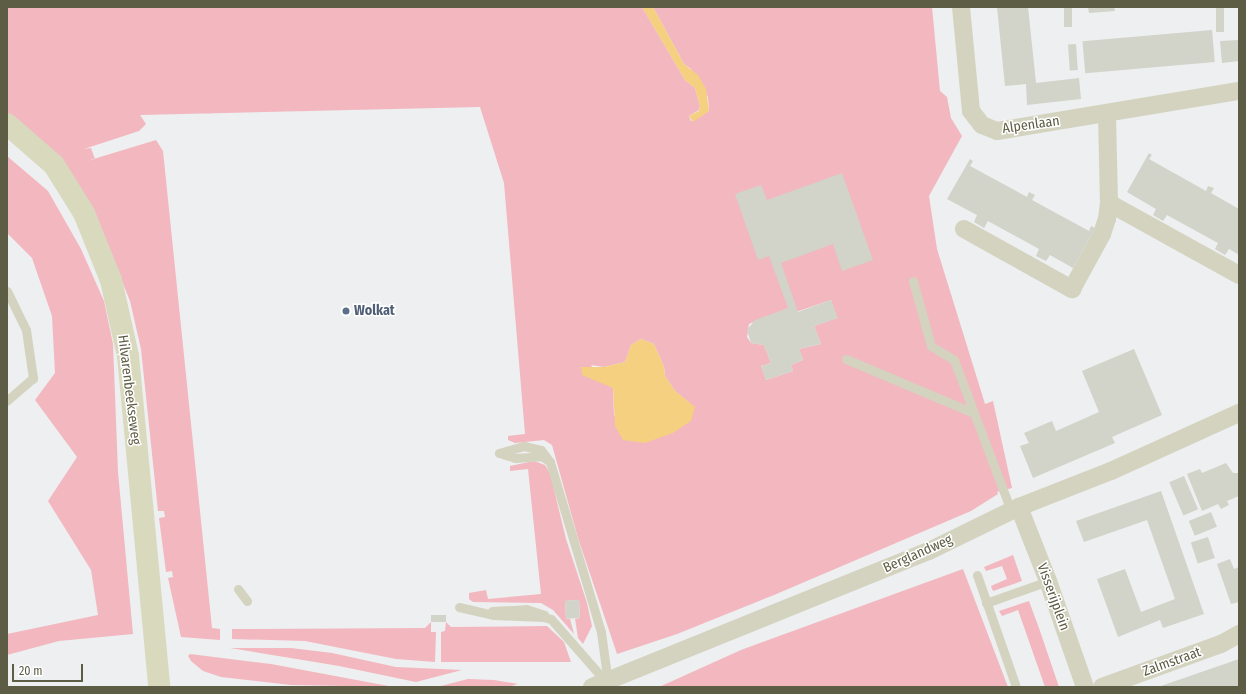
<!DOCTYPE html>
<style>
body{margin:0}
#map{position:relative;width:1246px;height:694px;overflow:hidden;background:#edeff1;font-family:"Fira Sans Condensed",sans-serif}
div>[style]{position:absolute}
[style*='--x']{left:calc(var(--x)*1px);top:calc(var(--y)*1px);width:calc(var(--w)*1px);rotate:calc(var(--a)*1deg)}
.green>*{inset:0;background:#f3b7bf}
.water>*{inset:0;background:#f4d080}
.building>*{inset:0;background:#d2d3c9;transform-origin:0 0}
.lane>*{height:9px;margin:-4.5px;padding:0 4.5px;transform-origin:4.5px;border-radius:4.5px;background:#d4d3bf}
.street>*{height:18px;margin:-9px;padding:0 9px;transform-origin:9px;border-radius:9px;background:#d4d3bf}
.secondary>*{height:22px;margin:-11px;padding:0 11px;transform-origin:11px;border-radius:11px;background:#d9d9be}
.dots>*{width:11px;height:11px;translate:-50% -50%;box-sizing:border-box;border:2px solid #fff;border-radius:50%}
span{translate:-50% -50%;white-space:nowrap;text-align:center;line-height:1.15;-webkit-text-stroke:3px #fff;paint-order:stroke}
.street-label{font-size:14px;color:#5d5c44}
.service-label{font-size:14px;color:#4e5e75;font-weight:700}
.left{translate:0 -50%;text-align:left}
.frame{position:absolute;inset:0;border:8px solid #5d5c44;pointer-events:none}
.scale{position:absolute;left:12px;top:664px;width:71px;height:18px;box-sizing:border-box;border:2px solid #5d5c44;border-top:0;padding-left:5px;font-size:12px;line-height:14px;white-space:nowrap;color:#5d5c44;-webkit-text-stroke:3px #fff;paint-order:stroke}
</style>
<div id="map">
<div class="green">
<i style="clip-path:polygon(evenodd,7px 7px,642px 7px,685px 80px,695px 88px,700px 106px,699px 110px,689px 116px,691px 121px,709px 111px,708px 97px,691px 69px,684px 64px,653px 7px,932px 7px,940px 91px,947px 97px,951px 118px,962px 136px,929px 196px,937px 249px,985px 404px,993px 401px,1012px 488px,997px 492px,998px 494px,971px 511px,774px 595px,677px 634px,617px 654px,578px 538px,552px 445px,544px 440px,515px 443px,508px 440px,508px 436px,525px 434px,504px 183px,480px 107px,140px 115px,146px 124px,139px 131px,84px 149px,91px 148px,95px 159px,87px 161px,156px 140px,163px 151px,212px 628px,220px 629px,220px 640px,181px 637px,168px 578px,173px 577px,172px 571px,166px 572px,159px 518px,165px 517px,164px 511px,158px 511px,141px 349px,130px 301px,105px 239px,7px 118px,7px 7px,831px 300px,837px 318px,814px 326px,821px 344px,799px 349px,803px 360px,791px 365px,793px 371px,766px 380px,761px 366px,771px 363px,764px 345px,751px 343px,747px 337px,749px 324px,788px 308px,790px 314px,831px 300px,7px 7px,641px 339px,654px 344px,664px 367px,665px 376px,675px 391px,694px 407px,614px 416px,613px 388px,604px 382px,591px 365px,604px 367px,625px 362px,631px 345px,641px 339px)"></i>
<i style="clip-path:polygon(7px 156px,48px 191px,81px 249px,104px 301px,113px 344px,118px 472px,133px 634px,59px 641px,7px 655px,7px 634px,98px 615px,91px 570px,48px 501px,77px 457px,35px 400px,55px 373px,52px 316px,32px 258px,7px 233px)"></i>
<i style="clip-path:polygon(534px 461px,545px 465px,550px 473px,566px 539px,587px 603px,592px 626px,583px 644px,578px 638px,575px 619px,580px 618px,579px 600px,565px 601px,566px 619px,570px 619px,574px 634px,553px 610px,541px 603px,473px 602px,469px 599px,469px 593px,486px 590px,488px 599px,541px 594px,528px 469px,510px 471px,510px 466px)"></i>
<i style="clip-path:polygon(1013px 555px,1022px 581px,993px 591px,991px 586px,1007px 579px,1002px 566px,986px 571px,984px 567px)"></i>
<i style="clip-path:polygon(963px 569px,1008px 687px,659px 687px,741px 650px)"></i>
<i style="clip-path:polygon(1029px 601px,1040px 631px,1059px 687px,1045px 687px,1018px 610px,1002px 616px,999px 611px)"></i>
<i style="clip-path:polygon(431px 622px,431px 632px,436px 632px,435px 662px,396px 659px,305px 641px,232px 639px,232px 629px,425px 628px)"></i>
<i style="clip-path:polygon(446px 622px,451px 627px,547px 626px,564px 642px,571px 662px,441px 662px,441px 632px,445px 631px)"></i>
<i style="clip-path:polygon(230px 648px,291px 648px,332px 653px,396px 667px,462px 670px,416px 682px,339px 666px)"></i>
<i style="clip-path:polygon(190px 654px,271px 664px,394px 687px,291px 685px,221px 677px,203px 671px,191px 661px,188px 656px)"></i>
<i style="clip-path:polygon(468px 679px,494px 680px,518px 684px,508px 687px,437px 687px)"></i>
</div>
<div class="water">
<i style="clip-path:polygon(642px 7px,653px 7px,684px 64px,698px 75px,706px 89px,709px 111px,693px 122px,689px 116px,699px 111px,700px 106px,695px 88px,685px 80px)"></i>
<i style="clip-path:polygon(641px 339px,654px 344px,664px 367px,665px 376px,675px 391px,695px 407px,691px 421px,673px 433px,645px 443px,623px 440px,615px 426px,613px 388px,582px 375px,581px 367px,604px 367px,625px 362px,631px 345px)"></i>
</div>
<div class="building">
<i style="clip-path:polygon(997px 7px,1028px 7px,1036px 83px,1079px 78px,1081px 99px,1027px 105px,1026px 84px,1005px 86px)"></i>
<i style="left:1064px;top:7px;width:8px;height:20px"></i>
<i style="clip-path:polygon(1088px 7px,1114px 7px,1115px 11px,1089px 13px)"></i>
<i style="left:1216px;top:7px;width:8px;height:25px"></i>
<i style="left:1212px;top:30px;width:32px;height:130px;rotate:85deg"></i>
<i style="clip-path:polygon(1239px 40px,1239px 61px,1222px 63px,1220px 41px)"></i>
<i style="left:1076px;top:44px;width:26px;height:8px;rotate:86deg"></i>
<i style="clip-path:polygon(1149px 153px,1152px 155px,1149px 159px,1206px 191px,1208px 186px,1214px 188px,1211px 193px,1239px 209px,1239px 255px,1229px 249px,1225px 255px,1215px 249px,1218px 243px,1167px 215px,1163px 221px,1153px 215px,1156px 209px,1127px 192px)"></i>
<i style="clip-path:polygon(970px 159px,973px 161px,970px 166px,1027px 197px,1029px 192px,1035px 195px,1032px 200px,1089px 231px,1091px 226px,1095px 228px,1073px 268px,1050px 255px,1046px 261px,1036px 256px,1039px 249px,988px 221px,984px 228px,974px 222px,977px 215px,947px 199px)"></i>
<i style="clip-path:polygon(842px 173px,873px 260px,842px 271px,833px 244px,781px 263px,798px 312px,831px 300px,838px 318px,814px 326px,821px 344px,799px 349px,803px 360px,791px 365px,793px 371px,766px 380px,761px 366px,771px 363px,764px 345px,751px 343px,747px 330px,755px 320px,788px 308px,769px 256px,758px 260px,735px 194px,761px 185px,767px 200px)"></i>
<i style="clip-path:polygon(1134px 349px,1162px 415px,1112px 437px,1115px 443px,1033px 478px,1020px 446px,1029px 443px,1024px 433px,1052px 421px,1056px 431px,1099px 412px,1082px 371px)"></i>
<i style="clip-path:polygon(1226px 463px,1233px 473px,1239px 473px,1239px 496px,1227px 501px,1229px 505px,1221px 509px,1218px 504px,1202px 511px,1187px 474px,1200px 469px,1202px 473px)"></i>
<i style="left:1184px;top:476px;width:36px;height:16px;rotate:67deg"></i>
<i style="clip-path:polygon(1161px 491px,1204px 614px,1163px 628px,1160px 620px,1118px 637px,1097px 579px,1125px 569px,1141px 612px,1175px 599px,1147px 520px,1084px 542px,1076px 521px)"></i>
<i style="left:1211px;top:512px;width:16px;height:24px;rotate:68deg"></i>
<i style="left:1208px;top:537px;width:22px;height:18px;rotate:72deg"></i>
<i style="clip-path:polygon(1230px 559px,1234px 569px,1239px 567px,1239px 602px,1231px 604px,1217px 564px)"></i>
<i style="left:579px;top:600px;width:18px;height:14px;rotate:87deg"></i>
<i style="left:431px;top:615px;width:15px;height:7px"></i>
<i style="clip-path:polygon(1239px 659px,1239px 687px,1158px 687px)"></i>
</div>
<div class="lane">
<i style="--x:913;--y:281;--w:67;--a:74.5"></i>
<i style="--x:931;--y:346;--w:27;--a:31"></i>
<i style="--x:954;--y:360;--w:161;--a:69.3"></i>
<i style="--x:7;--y:291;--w:43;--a:64"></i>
<i style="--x:26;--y:330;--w:49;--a:81.7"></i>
<i style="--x:33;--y:378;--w:35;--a:139"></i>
<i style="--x:846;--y:359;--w:139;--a:22.9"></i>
<i style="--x:499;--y:453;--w:26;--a:-16"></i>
<i style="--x:524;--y:446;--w:17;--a:13"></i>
<i style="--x:541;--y:450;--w:15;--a:53"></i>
<i style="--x:550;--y:462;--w:177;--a:73.3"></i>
<i style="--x:601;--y:632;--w:51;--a:82.2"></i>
<i style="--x:499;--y:453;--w:17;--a:17"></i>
<i style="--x:515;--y:458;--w:26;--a:-4"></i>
<i style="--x:541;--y:456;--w:9;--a:32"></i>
<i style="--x:977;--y:575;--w:119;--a:70.8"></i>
<i style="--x:238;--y:589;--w:15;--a:53"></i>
<i style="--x:986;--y:603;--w:66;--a:-19.5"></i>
<i style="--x:459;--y:607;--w:36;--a:13"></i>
<i style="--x:494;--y:615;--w:49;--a:2.3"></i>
<i style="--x:543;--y:617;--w:8;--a:14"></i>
<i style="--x:551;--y:619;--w:85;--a:48.8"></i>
<i style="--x:492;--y:611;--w:34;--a:-3"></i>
<i style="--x:526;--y:609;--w:19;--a:18"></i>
</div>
<div class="street">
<i style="--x:961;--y:7;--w:104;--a:84.5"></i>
<i style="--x:971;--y:111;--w:18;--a:52"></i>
<i style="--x:982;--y:125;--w:16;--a:22"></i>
<i style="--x:997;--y:131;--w:245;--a:-9.4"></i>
<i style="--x:1109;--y:203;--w:149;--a:29"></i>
<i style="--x:964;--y:229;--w:124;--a:29.1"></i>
<i style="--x:1072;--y:289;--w:63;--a:-61.4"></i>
<i style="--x:1102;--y:234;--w:16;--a:-72"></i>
<i style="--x:1107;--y:219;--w:16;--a:-83"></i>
<i style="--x:1109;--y:203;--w:89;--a:-91.3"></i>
<i style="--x:1019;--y:507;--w:79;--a:68.6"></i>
<i style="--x:1048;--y:581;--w:112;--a:70.8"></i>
<i style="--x:592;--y:687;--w:363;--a:-22"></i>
<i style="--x:929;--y:551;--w:100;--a:-26.1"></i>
<i style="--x:1019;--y:507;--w:99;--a:-21.4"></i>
<i style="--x:1111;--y:471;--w:141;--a:-24.4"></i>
<i style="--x:1102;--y:687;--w:127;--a:-19.9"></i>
<i style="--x:1221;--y:644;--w:21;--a:-29"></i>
</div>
<div class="secondary">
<i style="--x:7;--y:124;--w:62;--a:41.1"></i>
<i style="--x:54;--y:165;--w:57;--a:58"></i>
<i style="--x:84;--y:213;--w:72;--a:68.1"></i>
<i style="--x:111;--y:280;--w:78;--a:77.4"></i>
<i style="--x:128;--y:356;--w:332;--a:84.6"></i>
</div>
<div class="dots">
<i style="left:346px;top:311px;background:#5c6f8a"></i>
</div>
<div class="street-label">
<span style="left:1031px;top:125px;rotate:-8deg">Alpenlaan</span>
<span style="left:129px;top:390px;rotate:83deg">Hilvarenbeekseweg</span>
<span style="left:918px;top:554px;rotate:-24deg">Berglandweg</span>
<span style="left:1053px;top:597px;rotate:70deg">Visserijplein</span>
<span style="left:1172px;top:662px;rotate:-20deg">Zalmstraat</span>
</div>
<div class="service-label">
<span class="left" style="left:354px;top:311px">Wolkat</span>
</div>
<div class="frame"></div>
<div class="scale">20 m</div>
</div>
